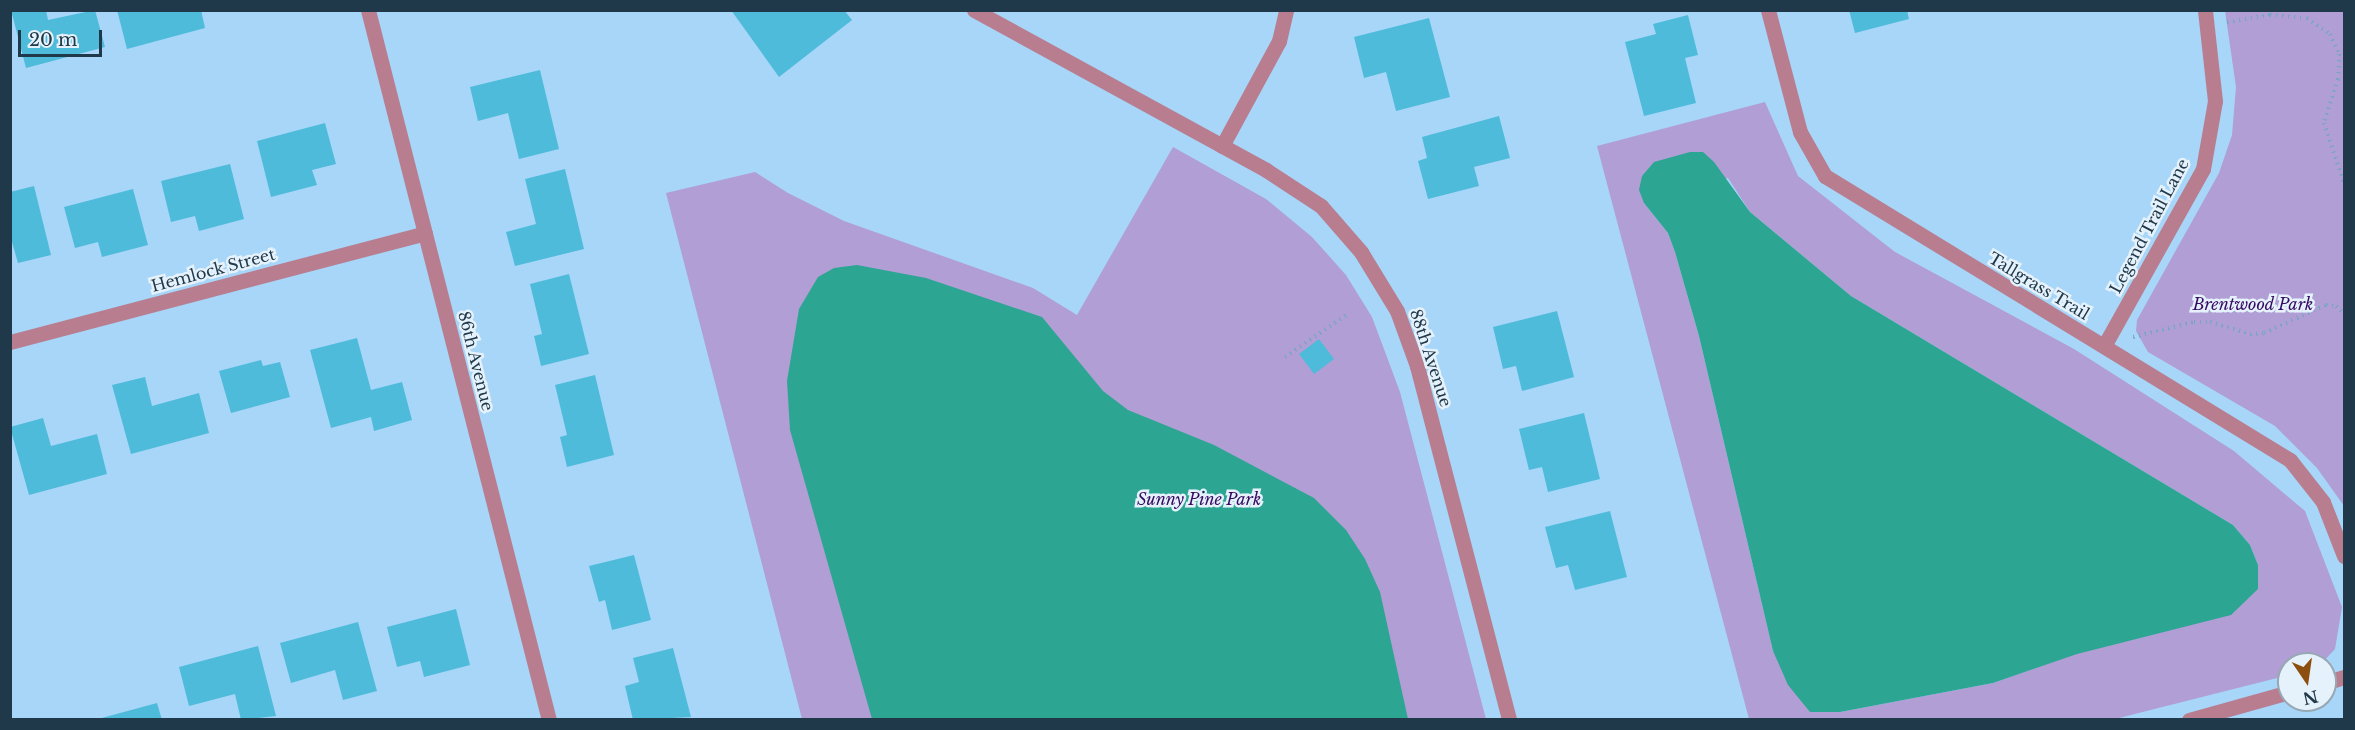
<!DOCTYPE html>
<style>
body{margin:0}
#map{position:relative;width:2355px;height:730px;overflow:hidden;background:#a7d6f9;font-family:"Libre Baskerville",serif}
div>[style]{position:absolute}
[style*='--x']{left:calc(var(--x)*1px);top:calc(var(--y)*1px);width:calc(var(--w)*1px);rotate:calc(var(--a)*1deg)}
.green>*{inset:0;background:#b09ed5}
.water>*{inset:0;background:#2ca592}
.building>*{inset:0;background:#4fbbda;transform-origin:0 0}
.path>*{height:4px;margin-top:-2px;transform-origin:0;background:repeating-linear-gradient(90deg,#7da5c3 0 1.5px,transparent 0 6px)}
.minor>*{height:15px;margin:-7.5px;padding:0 7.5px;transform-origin:7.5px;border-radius:7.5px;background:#b87e90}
span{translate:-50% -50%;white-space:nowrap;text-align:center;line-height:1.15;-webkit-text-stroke:5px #e6f2fb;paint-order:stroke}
.street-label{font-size:16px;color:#20394a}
.park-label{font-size:16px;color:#360a62;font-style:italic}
.frame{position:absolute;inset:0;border:12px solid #20394a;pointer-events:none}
.north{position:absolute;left:2277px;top:652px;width:60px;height:60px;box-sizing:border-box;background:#e6f2fb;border:2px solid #97a8b4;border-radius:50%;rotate:167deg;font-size:16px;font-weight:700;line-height:24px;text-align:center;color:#20394a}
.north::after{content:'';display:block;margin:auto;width:21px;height:27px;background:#8c4f10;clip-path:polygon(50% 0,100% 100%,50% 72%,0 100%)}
.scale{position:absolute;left:18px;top:30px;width:84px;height:27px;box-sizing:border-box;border:3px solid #20394a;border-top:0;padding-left:8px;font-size:18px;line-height:21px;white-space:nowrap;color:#20394a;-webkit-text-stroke:4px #e6f2fb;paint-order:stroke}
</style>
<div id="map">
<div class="green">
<i style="clip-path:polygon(2225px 11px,2344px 11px,2344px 506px,2317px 468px,2275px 426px,2148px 352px,2136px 331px,2137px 320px,2219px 173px,2232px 135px,2236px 87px)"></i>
<i style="clip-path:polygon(evenodd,1765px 102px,1798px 176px,1895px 252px,2074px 349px,2234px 451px,2305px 511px,2342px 607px,2335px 649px,2321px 664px,2289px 664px,2289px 675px,2115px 719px,1749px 719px,1597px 146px,1765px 102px,1728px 178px,1750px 212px,1851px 296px,2233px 525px,2250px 545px,2258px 565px,2258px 589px,1993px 683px,1840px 712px,1810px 712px,1773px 651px,1699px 336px,1675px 252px,1668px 233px,1644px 203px,1728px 178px)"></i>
<i style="clip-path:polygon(1173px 147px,1266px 199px,1312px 237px,1346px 275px,1372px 317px,1400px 392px,1486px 719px,802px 719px,666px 193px,755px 172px,788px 193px,844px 221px,1033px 288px,1077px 315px)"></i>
</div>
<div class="water">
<i style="clip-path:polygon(1690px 152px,1703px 152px,1714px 162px,1750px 212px,1851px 296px,2233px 525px,2250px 545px,2258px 565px,2258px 589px,2231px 615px,2077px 654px,1993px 683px,1840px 712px,1810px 712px,1788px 685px,1773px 651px,1699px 336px,1675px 252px,1668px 233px,1644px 203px,1639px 190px,1642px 176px,1654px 162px)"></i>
<i style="clip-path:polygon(857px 265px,926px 278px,1042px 317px,1103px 391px,1128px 410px,1214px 445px,1314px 498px,1346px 530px,1365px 559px,1380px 592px,1408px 719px,872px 719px,790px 430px,787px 381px,799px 309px,818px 277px,834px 268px)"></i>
</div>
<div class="building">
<i style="clip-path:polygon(11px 10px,46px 10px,48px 20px,95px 10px,105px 47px,26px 68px)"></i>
<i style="clip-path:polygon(117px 10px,201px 10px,205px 28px,127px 49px)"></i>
<i style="clip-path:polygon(731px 10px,844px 10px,852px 20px,779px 77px)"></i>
<i style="clip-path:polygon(1849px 10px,1907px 10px,1909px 19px,1855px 33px)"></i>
<i style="clip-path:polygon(1688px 15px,1698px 55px,1685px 58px,1696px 103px,1644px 116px,1625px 42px,1656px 34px,1653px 24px)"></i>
<i style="clip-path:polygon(1429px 18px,1450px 97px,1396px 111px,1386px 72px,1364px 78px,1354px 37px)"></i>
<i style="clip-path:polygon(540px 70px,559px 149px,519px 159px,508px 113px,478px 121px,470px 87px)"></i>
<i style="clip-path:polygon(1499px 116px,1510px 158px,1474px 167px,1479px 186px,1428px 199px,1418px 161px,1427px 158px,1422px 137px)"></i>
<i style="clip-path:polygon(325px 123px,336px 164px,312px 170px,317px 185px,271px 197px,257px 141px)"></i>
<i style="clip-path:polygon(230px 164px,244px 219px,199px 231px,195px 216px,171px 222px,161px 181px)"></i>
<i style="clip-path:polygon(565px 169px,584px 249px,515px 266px,506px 232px,536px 224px,525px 179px)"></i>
<i style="clip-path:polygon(34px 186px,51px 255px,18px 263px,10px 235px,10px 192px)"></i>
<i style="clip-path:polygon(133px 189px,148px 245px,102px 257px,98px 242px,75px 248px,64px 207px)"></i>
<i style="clip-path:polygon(569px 274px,589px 354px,541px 366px,534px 336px,542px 334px,530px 284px)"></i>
<i style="clip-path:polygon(1557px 311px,1574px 377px,1522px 391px,1516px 366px,1503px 369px,1493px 327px)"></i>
<i style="clip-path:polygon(357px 338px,371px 390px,402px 382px,412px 420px,374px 431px,371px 417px,331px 428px,310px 350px)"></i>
<i style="left:1319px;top:339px;width:25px;height:25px;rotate:53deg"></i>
<i style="clip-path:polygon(261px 360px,263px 366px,280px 362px,290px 397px,231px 413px,219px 371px)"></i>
<i style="clip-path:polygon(595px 375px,614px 455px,567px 467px,560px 437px,567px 435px,555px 385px)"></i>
<i style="clip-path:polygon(145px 377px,152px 406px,199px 393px,209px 433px,131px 454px,112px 385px)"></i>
<i style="clip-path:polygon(1584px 413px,1600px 479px,1548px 492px,1542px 467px,1529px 470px,1519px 429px)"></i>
<i style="clip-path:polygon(43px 418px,51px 446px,97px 434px,107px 474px,29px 495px,10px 427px)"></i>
<i style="clip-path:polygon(1610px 511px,1627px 577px,1575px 590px,1568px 565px,1556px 568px,1545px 527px)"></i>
<i style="clip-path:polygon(634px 555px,651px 620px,612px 630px,605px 600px,599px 602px,589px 566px)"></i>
<i style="clip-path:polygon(456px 609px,470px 665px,424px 677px,420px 661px,397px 667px,387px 627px)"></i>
<i style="clip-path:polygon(358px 622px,377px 691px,343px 700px,335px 670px,291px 683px,280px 643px)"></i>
<i style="clip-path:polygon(258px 646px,276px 716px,241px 720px,235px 694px,189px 706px,179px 667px)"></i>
<i style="clip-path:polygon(673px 648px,691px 717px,633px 720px,625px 686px,639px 682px,633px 658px)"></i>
<i style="clip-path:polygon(157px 703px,162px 720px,98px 720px,98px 719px)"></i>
</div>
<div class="path">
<i style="--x:2227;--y:22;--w:44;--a:-9.2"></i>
<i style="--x:2270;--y:15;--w:37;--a:5"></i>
<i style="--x:2307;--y:18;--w:28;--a:35"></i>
<i style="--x:2330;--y:34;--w:22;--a:66"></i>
<i style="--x:2339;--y:54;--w:25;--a:92"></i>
<i style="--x:2338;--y:79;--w:46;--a:107.7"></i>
<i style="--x:2324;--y:123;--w:63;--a:71.6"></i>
<i style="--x:2133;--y:337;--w:63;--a:-13.8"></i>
<i style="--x:2194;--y:322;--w:16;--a:0"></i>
<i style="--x:2210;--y:322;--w:42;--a:16.7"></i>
<i style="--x:2250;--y:334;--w:14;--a:-4"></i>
<i style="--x:2264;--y:333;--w:68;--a:-24.3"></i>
<i style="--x:2326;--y:305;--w:10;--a:6"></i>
<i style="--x:2336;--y:306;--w:11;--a:45"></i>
<i style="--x:1285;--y:357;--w:74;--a:-34.5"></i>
</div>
<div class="minor">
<i style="--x:368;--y:10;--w:733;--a:75.7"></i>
<i style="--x:974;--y:10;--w:333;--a:28.7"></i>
<i style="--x:1266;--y:170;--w:66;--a:33.2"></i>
<i style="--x:1321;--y:206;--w:61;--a:49"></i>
<i style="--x:1361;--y:252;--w:69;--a:58.6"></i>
<i style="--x:1397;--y:311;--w:59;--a:70"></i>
<i style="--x:1417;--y:366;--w:366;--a:75.4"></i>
<i style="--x:1768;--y:10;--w:126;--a:75.3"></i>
<i style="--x:1800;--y:132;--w:51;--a:60.4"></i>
<i style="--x:1825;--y:176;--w:545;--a:31.41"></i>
<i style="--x:2290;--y:460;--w:53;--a:51.8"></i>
<i style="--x:2323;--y:502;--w:58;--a:68.7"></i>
<i style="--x:1222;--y:146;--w:119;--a:-61.5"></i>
<i style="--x:1279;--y:41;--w:32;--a:-77"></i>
<i style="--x:10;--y:342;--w:429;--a:-14.7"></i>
<i style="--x:2104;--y:346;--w:203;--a:-60.8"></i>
<i style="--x:2203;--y:169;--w:69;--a:-80"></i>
<i style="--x:2215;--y:101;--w:92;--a:-96.3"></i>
<i style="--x:2325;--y:683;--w:20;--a:-18"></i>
<i style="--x:2189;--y:720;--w:104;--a:-15.6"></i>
</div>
<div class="street-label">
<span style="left:2149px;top:226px;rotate:-62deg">Legend Trail Lane</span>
<span style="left:213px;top:270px;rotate:-15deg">Hemlock Street</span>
<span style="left:2039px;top:286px;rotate:31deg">Tallgrass Trail</span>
<span style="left:1431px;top:358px;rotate:72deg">88th Avenue</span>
<span style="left:476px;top:361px;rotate:76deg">86th Avenue</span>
</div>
<div class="park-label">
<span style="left:2253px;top:304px">Brentwood Park</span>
<span style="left:1199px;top:499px">Sunny Pine Park</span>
</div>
<div class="frame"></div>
<div class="north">N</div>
<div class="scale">20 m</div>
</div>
